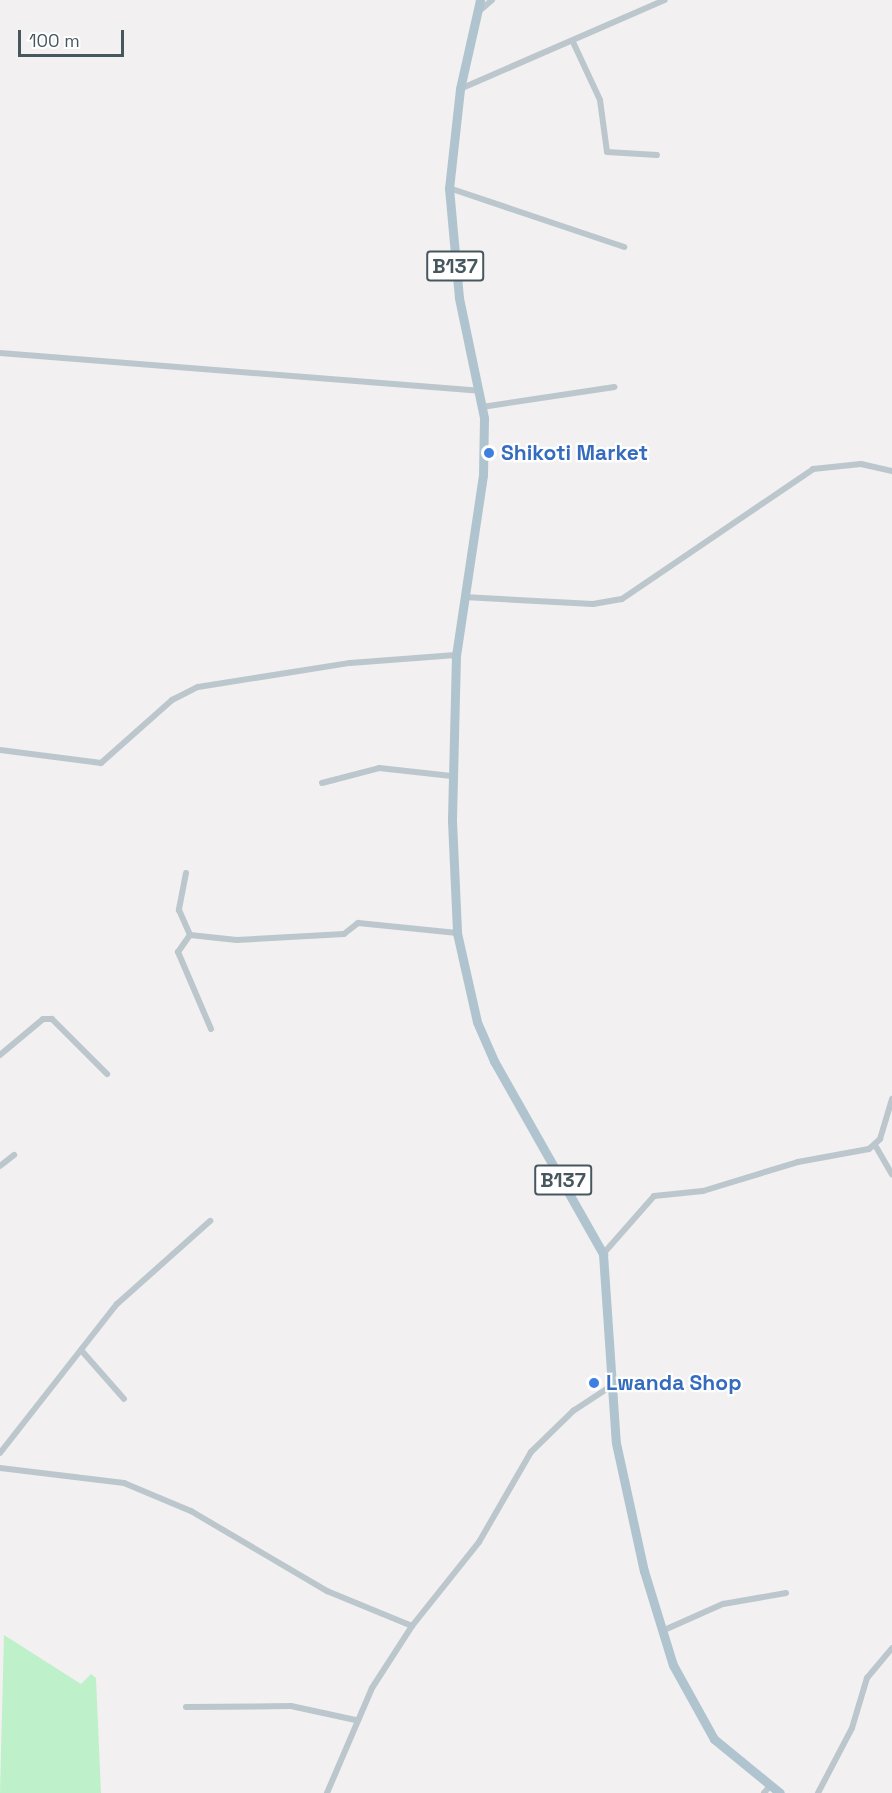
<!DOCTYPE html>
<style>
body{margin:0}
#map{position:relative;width:892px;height:1793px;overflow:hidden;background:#f2f0f0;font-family:"Space Grotesk",sans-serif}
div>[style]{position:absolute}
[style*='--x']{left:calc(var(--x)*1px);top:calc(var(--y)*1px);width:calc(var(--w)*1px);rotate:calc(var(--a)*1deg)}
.green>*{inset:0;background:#bef0ca}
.minor>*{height:6px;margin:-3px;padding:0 3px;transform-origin:3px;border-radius:3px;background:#bbc7cd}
.primary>*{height:9px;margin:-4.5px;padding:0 4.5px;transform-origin:4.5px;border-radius:4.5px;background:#afc4cf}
.dots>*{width:16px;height:16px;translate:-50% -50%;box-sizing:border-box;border:3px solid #fff;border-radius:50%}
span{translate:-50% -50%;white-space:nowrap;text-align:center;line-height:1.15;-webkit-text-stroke:4.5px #fff;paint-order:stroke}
.shield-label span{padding:2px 4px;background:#fff;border:2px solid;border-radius:4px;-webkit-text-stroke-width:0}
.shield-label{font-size:20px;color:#47575e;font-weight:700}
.shop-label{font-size:21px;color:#366cbe;font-weight:700}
.left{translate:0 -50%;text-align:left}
.scale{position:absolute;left:18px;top:30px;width:106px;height:27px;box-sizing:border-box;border:3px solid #47575e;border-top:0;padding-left:8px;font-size:18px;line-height:21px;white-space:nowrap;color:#47575e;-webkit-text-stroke:4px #fff;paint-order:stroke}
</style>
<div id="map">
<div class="green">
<i style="clip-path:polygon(4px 1635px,81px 1684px,91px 1674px,96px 1678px,101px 1793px,0 1793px)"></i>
</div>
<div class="minor">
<i style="--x:477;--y:13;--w:20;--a:-41"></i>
<i style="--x:573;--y:42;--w:64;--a:65"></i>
<i style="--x:600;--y:100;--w:52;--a:82.3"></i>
<i style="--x:607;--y:152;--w:50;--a:3.4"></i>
<i style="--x:460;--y:89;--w:223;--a:-23.5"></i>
<i style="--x:449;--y:188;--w:185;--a:18.6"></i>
<i style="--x:0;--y:353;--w:481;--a:4.5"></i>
<i style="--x:482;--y:407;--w:134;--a:-8.6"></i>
<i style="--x:464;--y:597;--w:129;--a:3.1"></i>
<i style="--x:593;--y:604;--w:29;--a:-10"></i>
<i style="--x:622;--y:599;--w:231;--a:-34.2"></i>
<i style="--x:813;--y:469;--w:48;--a:-5.9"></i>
<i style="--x:861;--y:464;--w:32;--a:13"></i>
<i style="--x:0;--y:750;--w:102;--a:7.3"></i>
<i style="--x:101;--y:763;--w:95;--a:-41.6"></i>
<i style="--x:172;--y:700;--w:29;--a:-27"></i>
<i style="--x:198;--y:687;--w:154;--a:-9"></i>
<i style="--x:350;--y:663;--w:106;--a:-4.3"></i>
<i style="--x:322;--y:783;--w:59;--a:-14.7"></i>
<i style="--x:379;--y:768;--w:73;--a:6.3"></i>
<i style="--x:186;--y:873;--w:38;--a:101"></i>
<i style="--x:179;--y:910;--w:27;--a:66"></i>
<i style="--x:211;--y:1029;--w:84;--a:-113.2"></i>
<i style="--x:178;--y:952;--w:21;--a:-55"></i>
<i style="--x:190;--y:935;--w:47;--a:6.1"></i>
<i style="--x:237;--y:940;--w:107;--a:-3.2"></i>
<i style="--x:344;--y:934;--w:18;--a:-38"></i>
<i style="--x:358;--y:923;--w:100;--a:5.8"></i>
<i style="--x:0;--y:1055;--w:56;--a:-39.9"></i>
<i style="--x:43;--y:1019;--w:9;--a:0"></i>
<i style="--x:52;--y:1019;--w:78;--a:45"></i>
<i style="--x:875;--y:1145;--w:34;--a:60"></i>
<i style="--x:0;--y:1166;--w:18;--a:-38"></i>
<i style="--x:603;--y:1254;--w:77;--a:-48.7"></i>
<i style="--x:654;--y:1196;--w:49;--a:-5.8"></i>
<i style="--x:703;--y:1191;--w:99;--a:-17"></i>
<i style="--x:798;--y:1162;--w:72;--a:-10.4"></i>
<i style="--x:869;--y:1149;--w:15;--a:-42"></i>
<i style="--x:880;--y:1139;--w:42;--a:-73.3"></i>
<i style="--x:81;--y:1350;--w:65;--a:48.7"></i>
<i style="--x:0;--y:1453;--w:189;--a:-51.9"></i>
<i style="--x:117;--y:1304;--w:125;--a:-41.7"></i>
<i style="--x:0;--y:1468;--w:125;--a:6.9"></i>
<i style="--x:124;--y:1483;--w:73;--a:22.7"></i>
<i style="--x:191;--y:1511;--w:158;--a:30.5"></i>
<i style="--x:327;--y:1591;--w:92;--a:22.4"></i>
<i style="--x:662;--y:1631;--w:67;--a:-23.9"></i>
<i style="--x:723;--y:1604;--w:64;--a:-9.9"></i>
<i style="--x:186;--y:1707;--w:105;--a:-0.5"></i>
<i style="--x:291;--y:1706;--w:66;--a:12.2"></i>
<i style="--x:327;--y:1793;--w:114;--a:-66.8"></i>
<i style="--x:372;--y:1688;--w:74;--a:-57.2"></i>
<i style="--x:412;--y:1626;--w:107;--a:-51.4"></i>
<i style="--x:479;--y:1542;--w:104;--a:-60"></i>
<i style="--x:531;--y:1452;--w:59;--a:-44.3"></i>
<i style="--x:573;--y:1411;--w:42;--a:-33.3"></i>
<i style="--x:764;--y:1793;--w:8;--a:-50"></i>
<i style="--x:818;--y:1793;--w:73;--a:-62.4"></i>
<i style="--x:852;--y:1728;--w:52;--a:-73.3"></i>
<i style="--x:867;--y:1678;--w:39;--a:-50"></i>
</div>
<div class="primary">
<i style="--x:480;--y:0;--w:91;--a:102.7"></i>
<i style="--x:460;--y:89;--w:100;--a:96.3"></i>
<i style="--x:449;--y:188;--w:110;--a:84.8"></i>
<i style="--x:459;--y:298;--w:123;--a:78.2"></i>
<i style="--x:484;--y:418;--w:57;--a:91"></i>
<i style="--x:483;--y:475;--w:182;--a:98.5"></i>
<i style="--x:456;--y:655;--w:166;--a:91.4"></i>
<i style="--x:452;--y:821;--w:112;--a:87.4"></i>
<i style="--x:457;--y:933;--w:91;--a:77.3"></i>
<i style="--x:477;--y:1022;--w:43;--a:66.4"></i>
<i style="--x:494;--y:1061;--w:222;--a:60.5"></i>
<i style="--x:603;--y:1254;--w:189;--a:86.1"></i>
<i style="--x:616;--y:1443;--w:131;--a:77.7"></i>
<i style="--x:644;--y:1571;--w:98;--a:72.9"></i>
<i style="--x:673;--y:1665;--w:85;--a:61"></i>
<i style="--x:714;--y:1739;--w:85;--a:39.3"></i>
</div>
<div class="dots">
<i style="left:489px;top:453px;background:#3f7fe0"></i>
<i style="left:594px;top:1383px;background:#3f7fe0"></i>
</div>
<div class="shield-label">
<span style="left:455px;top:266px">B137</span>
<span style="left:563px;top:1180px">B137</span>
</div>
<div class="shop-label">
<span class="left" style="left:501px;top:453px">Shikoti Market</span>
<span class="left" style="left:606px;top:1383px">Lwanda Shop</span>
</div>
<div class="scale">100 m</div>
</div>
